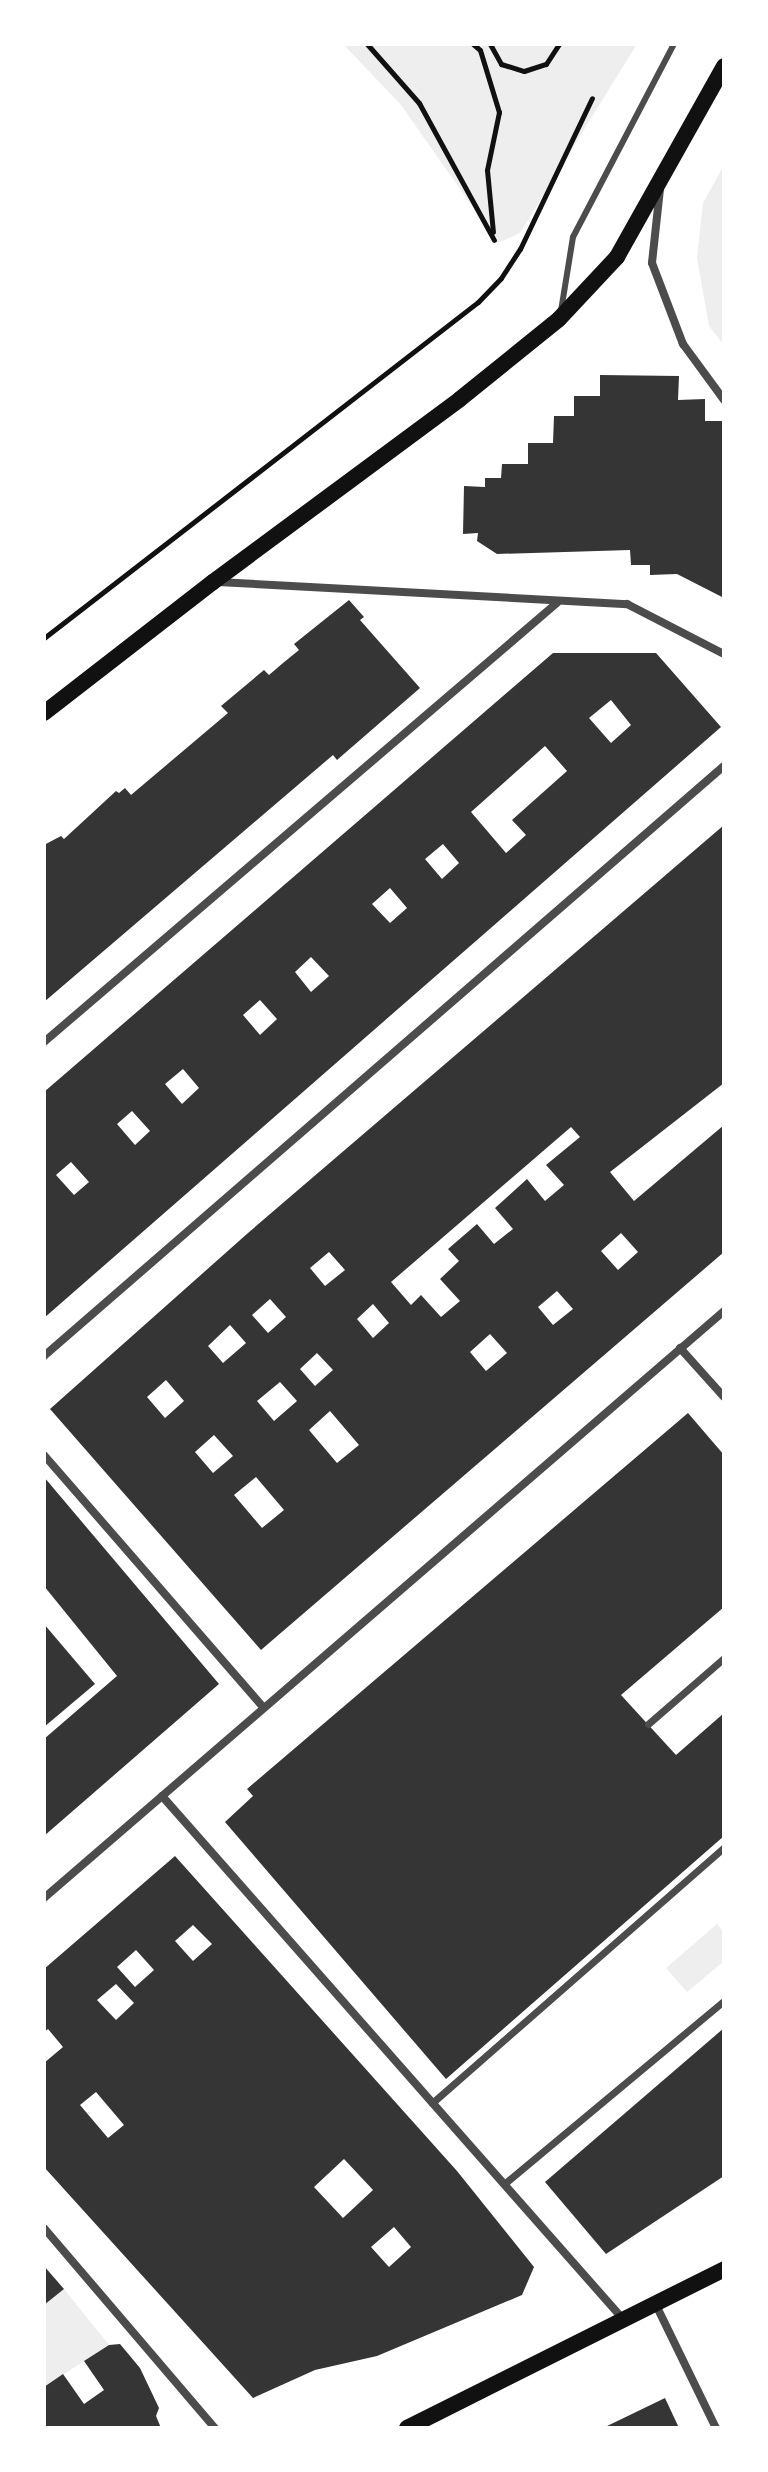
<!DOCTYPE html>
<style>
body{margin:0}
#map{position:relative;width:768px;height:2472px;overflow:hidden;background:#fff;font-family:"Noto Sans",sans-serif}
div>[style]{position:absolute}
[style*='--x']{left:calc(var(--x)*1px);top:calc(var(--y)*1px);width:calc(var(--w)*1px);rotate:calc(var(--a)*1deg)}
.green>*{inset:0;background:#eee}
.building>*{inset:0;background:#353535}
.path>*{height:5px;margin:-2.5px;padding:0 2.5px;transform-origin:2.5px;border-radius:2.5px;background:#111}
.service>*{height:6px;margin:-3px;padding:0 3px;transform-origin:3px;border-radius:3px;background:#4c4c4c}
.pedestrian>*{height:7px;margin:-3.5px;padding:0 3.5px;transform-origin:3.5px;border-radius:3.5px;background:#4c4c4c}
.minor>*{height:8px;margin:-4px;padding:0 4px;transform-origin:4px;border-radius:4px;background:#4c4c4c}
.secondary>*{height:16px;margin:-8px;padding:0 8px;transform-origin:8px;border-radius:8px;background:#111}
span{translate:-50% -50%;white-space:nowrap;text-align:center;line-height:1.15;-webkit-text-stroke:7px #fff;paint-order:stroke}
.frame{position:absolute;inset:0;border:46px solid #fff;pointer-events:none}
</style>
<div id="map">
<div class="green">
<i style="clip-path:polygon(343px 44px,637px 44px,520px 233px,498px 243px,401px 105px)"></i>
<i style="clip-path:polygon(724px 165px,724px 345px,709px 326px,697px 258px,703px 203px)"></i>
<i style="clip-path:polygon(717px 1924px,724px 1933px,724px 1961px,687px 1992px,666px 1968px)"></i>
<i style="clip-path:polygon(64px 2289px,109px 2345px,44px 2387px,44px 2305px)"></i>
</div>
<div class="building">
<i style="clip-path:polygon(600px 375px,679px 376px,678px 400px,705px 399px,705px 421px,724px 421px,724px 598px,677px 574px,650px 575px,650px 565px,631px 565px,630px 550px,497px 554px,477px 541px,478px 533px,463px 534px,464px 486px,485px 487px,485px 478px,501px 478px,502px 464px,528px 464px,528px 443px,553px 443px,554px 416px,574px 416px,574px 396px,600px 396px)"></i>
<i style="clip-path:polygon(349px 600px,364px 617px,360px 620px,420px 688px,337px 760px,333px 755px,44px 1002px,44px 845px,61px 836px,64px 839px,116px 791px,119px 793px,125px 788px,131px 795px,228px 713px,221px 706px,264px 670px,269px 675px,283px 663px,299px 650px,294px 644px)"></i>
<i style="clip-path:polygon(evenodd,553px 653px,656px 653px,721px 727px,44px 1318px,44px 1092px,553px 653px,611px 700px,631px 725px,611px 743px,589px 718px,611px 700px,553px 653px,545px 746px,567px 771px,512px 820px,526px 835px,506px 853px,471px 812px,545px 746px,553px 653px,443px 844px,459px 863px,442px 879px,425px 859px,443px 844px,553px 653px,390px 888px,407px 908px,390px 923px,372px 904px,390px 888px,553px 653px,311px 957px,329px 976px,311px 992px,295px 972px,311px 957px,553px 653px,260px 1000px,277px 1019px,260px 1035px,243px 1015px,260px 1000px,553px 653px,183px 1069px,199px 1088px,182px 1104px,165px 1084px,183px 1069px,553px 653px,132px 1111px,150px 1131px,135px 1145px,117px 1124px,132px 1111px,553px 653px,71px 1162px,89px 1182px,74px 1195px,56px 1175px,71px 1162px)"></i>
<i style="clip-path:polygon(evenodd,724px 825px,724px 1083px,610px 1172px,634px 1201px,724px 1125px,724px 1252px,261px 1650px,50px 1409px,248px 1233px,724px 825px,571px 1127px,580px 1137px,546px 1165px,564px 1185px,545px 1201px,527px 1179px,495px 1208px,513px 1229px,494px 1244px,477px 1224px,448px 1249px,459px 1261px,440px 1279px,460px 1301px,441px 1317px,421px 1295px,411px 1305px,391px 1282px,571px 1127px,724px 825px,621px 1233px,638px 1252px,618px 1270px,601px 1251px,621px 1233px,724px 825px,329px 1252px,345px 1270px,325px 1286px,310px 1268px,329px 1252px,724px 825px,557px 1291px,573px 1309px,553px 1325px,538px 1307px,557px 1291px,724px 825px,270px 1299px,286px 1317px,268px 1333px,252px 1315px,270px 1299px,724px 825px,373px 1304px,389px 1323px,373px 1338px,357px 1319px,373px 1304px,724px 825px,230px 1325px,246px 1343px,223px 1363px,208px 1346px,230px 1325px,724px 825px,490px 1334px,507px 1353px,486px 1371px,470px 1352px,490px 1334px,724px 825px,317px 1353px,333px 1370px,315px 1386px,300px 1369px,317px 1353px,724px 825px,166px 1380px,184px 1401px,165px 1418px,147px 1397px,166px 1380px,724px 825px,280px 1382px,297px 1401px,274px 1421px,257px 1401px,280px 1382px,724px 825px,330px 1411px,359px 1445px,337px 1463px,309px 1430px,330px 1411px,724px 825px,214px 1435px,233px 1456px,213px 1473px,195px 1452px,214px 1435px,724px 825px,256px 1477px,284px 1510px,262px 1528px,234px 1495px,256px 1477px)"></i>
<i style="clip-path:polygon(688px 1413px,724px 1455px,724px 1607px,621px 1695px,676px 1755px,724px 1713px,724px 1836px,446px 2079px,225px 1822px,253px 1796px,247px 1789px)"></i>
<i style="clip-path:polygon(44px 1477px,219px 1684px,44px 1836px,44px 1739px,117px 1676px,44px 1586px)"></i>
<i style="clip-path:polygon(44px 1624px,95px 1684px,44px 1727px)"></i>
<i style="clip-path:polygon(evenodd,175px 1856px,457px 2171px,534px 2267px,522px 2295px,377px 2356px,315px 2370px,253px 2398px,44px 2167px,44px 2063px,63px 2047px,48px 2029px,44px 2032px,44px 1969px,175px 1856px,193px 1925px,212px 1944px,193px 1961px,175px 1941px,193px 1925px,175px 1856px,136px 1950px,154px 1970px,135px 1987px,117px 1967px,136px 1950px,175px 1856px,116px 1984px,134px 2003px,116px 2020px,97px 2000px,116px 1984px,175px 1856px,96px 2092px,124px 2125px,108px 2138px,80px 2105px,96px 2092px,175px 1856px,344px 2159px,373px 2190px,343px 2218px,314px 2187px,344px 2159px,175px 1856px,394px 2227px,411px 2247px,389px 2267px,371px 2247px,394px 2227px)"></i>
<i style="clip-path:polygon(724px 2028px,724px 2176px,606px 2254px,545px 2182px)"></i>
<i style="clip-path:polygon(44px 2266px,64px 2289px,44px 2305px)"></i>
<i style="clip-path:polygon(120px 2344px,140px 2368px,159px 2408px,156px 2416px,161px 2428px,44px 2428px,44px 2387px,63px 2374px,84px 2404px,104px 2390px,84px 2361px,109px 2345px)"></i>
<i style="clip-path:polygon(665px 2398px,679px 2428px,603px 2428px)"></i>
</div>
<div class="path">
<i style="--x:367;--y:44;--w:79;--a:48.6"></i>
<i style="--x:419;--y:103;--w:156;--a:61.3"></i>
<i style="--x:473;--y:44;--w:9;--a:41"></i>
<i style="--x:480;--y:50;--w:65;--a:73"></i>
<i style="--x:499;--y:112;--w:59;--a:101.7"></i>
<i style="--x:487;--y:170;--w:62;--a:84.5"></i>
<i style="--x:490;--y:44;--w:23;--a:61"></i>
<i style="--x:501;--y:64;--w:24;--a:17"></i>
<i style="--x:524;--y:71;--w:23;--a:-18"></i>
<i style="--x:546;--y:64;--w:24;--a:-57"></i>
<i style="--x:44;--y:638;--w:549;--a:-37.75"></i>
<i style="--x:478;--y:302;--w:33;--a:-46"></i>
<i style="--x:501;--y:278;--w:35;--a:-57"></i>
<i style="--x:520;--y:249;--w:167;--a:-64.5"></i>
</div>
<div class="service">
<i style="--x:561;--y:311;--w:75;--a:-80.8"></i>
<i style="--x:573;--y:237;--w:218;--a:-62.4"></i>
</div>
<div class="pedestrian">
<i style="--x:648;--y:1724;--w:101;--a:-41"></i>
<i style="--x:432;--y:2103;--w:388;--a:-41.2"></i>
<i style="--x:504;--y:2184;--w:286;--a:-39.8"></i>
</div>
<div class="minor">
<i style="--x:660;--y:189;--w:74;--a:96.2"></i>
<i style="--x:652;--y:263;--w:87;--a:69.1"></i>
<i style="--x:683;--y:344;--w:69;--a:53.8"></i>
<i style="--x:218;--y:582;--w:410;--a:3.1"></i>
<i style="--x:627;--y:604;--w:109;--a:27.3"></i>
<i style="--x:44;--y:1042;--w:675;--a:-40.56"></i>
<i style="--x:680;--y:1348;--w:66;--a:48.1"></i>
<i style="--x:44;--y:1356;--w:900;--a:-40.95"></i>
<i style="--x:44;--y:1455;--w:334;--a:49"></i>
<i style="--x:162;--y:1796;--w:697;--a:48.61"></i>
<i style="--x:44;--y:1898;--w:898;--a:-40.8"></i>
<i style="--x:44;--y:2228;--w:263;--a:49.5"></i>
<i style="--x:656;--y:2305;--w:137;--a:64"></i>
</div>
<div class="secondary">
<i style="--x:44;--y:713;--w:214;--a:-37.8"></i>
<i style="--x:213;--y:582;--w:307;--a:-36.5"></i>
<i style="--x:460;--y:399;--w:127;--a:-38.9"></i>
<i style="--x:559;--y:319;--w:85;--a:-46.9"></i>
<i style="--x:617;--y:257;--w:219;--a:-60.7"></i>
<i style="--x:407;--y:2428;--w:355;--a:-26.6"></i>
</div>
<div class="frame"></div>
</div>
